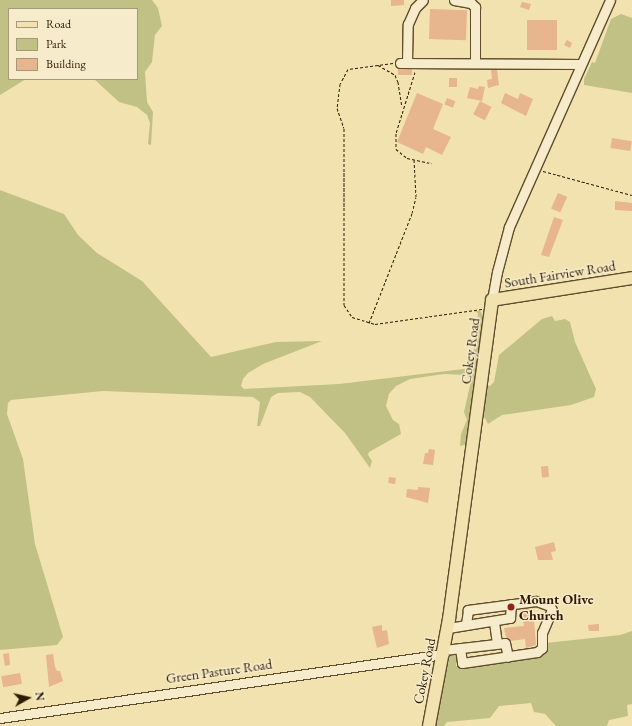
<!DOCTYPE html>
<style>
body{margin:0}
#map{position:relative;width:632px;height:726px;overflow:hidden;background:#f1e2af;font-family:"EB Garamond",serif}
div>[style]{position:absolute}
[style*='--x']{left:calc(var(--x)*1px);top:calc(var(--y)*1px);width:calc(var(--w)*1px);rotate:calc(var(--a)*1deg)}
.green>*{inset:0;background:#c2c185}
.building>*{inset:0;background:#e7b58e;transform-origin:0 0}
.path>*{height:1px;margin-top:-0.5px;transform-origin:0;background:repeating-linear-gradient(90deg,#2f1a01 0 3px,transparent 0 5px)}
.roads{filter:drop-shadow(1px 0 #604c2c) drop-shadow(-1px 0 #604c2c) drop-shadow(0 1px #604c2c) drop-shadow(0 -1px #604c2c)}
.minor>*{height:9px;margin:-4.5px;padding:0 4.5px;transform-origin:4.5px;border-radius:4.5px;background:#f6eccb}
.major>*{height:12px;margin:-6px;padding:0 6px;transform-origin:6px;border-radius:6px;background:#f1e2af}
.dots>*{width:11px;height:11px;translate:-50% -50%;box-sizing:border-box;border:2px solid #f6eccb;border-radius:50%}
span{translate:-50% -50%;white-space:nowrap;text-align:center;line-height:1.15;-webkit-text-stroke:3px #f6eccb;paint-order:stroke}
.street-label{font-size:14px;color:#2f1a01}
.poi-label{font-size:14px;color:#2f1a01;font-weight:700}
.left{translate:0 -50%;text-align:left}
.legend{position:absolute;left:8px;top:8px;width:130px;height:72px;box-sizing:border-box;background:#f6eccb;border:1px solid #a6987a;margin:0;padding:5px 7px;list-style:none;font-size:12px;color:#2f1a01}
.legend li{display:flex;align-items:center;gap:8px;height:20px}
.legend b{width:20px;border:1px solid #a6987a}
.north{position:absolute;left:8px;top:678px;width:40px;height:40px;-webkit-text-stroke:3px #f6eccb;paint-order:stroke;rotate:82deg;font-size:11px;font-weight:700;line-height:16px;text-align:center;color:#2f1a01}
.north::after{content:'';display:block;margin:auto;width:14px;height:18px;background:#2f1a01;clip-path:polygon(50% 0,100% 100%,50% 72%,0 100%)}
</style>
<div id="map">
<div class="green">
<i style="clip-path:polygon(0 0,152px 0,158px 8px,162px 26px,155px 35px,152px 62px,145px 72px,147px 102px,153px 112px,151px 145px,148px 144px,150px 123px,147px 115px,137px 107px,119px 102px,94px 79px,137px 79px,137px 9px,9px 9px,9px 79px,26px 79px,0 95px)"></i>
<i style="clip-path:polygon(621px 14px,632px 18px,632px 93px,584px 85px,584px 79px,592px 62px,595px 63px,611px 19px)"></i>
<i style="clip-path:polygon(0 190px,64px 214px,78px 235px,97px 253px,142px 281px,211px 357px,276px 342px,322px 341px,263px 364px,248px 373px,243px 379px,241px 386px,244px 389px,339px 384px,472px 368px,478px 313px,474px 311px,480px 311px,483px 315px,467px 444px,460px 446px,461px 434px,467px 420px,464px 412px,471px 381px,467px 375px,444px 374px,410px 379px,396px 386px,389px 394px,386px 406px,393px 420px,399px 424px,401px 434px,369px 452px,368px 455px,372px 461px,370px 468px,345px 433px,310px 397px,300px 392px,278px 393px,271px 397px,260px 426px,257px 426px,260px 402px,253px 397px,103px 391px,11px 400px,8px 403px,7px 414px,23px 459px,35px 544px,63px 637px,57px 645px,0 650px)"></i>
<i style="clip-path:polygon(552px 316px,555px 321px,565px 319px,570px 322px,575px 342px,596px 389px,594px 397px,571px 405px,502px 415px,488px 424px,483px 414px,487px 385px,490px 386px,494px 382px,499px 355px,542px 319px)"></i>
<i style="clip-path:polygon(632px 631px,632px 704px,627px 705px,628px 716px,609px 720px,607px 726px,556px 726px,545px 714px,534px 712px,531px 703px,499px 706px,490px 718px,447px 722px,444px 726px,435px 726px,450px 655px,455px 651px,458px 654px,456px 666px,535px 657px,546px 643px,620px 635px)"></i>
</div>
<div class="building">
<i style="clip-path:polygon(391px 0,404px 0,404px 5px,391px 6px)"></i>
<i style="clip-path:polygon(522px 2px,531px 4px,529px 10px,520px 7px)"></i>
<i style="left:430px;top:9px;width:37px;height:30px;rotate:2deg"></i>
<i style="left:557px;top:20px;width:30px;height:30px;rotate:90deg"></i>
<i style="clip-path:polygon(567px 40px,572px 43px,570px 48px,564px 45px)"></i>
<i style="left:398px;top:69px;width:14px;height:6px"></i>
<i style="clip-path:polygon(491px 70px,497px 70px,499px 85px,488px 88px,487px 80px,492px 79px)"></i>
<i style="left:449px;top:78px;width:8px;height:9px"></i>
<i style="clip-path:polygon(479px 86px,485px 87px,482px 101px,467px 98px,470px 87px,478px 89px)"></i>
<i style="clip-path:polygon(417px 93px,443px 104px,433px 129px,451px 137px,442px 155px,426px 147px,423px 154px,397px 142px)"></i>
<i style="clip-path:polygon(505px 93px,518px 99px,520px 93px,533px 99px,526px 116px,501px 103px)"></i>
<i style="left:447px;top:98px;width:9px;height:7px;rotate:21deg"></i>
<i style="left:480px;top:101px;width:13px;height:15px;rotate:27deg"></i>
<i style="left:612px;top:138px;width:20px;height:10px;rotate:9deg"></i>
<i style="left:558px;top:193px;width:10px;height:17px;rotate:24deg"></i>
<i style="clip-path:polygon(615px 201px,632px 203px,632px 211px,615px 210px)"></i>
<i style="clip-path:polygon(554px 217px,563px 220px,549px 257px,541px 255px)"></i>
<i style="clip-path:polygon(429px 449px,435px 450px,433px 465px,423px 464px,425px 453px,428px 453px)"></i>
<i style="left:548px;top:466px;width:11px;height:7px;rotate:85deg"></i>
<i style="left:389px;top:477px;width:7px;height:6px;rotate:8deg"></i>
<i style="clip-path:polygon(418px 487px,430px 488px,428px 503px,406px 497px,407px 489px,418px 490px)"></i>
<i style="clip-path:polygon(554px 542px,556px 551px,551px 552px,553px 560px,538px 560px,535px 547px)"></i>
<i style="clip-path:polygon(533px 608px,536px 645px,526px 648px,525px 639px,510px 641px,506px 637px,504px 628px,524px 626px,522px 609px)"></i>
<i style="clip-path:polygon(599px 624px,599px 631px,589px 631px,588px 625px)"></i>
<i style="clip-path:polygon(382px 625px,382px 631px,387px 630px,389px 644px,377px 648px,372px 627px)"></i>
<i style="clip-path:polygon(9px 653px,10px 665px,5px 666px,3px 654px)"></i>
<i style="clip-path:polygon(53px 654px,55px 667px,57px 671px,60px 671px,63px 681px,49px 687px,46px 655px)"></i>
<i style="left:20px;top:673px;width:11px;height:19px;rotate:80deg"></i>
</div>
<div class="path">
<i style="--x:393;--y:63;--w:45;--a:172.4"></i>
<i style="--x:348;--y:69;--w:17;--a:118"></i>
<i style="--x:340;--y:84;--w:24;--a:97"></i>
<i style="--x:337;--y:108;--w:21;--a:71"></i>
<i style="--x:344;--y:128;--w:177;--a:90"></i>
<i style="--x:344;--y:305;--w:14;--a:56"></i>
<i style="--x:352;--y:317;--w:24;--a:17"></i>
<i style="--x:375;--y:324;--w:108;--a:-8"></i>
<i style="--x:378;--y:65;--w:20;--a:30"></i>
<i style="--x:395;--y:75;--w:8;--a:67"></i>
<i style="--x:398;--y:82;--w:25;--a:81"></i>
<i style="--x:415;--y:72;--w:64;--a:107.3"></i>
<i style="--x:396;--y:133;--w:16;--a:90"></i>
<i style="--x:396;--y:149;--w:14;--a:39"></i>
<i style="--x:407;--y:158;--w:25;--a:12"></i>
<i style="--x:543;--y:171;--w:92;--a:15.1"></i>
<i style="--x:369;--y:323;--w:118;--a:-68.6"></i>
<i style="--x:412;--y:213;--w:16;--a:-76"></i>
<i style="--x:416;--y:197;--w:37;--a:-93"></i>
</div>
<div class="roads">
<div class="minor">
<i style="--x:454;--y:0;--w:17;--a:10"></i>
<i style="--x:471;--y:3;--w:6;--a:45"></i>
<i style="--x:475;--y:7;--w:56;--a:90"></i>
<i style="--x:400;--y:63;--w:181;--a:0.3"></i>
<i style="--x:407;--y:63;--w:39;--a:-89"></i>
<i style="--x:408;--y:24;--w:17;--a:-66"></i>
<i style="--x:415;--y:8;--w:11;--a:-45"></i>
<i style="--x:492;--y:300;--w:28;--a:-80"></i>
<i style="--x:497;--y:272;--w:47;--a:-75.1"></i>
<i style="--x:509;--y:227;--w:248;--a:-66"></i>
<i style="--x:494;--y:622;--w:21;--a:82"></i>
<i style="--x:448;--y:628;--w:63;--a:-9.2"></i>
<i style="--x:510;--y:618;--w:14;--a:-86"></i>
<i style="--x:460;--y:648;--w:15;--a:82"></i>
<i style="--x:462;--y:663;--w:76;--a:-8.3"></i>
<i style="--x:537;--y:652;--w:6;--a:-39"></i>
<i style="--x:542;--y:648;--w:15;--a:-90"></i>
<i style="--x:542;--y:633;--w:25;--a:-67"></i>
<i style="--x:552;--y:610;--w:4;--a:-117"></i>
<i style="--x:550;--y:606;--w:15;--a:-160"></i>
<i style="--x:536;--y:601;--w:69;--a:172.5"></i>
<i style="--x:468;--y:610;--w:15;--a:98"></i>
<i style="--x:444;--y:650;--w:61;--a:-6.5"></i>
<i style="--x:505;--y:643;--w:14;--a:78"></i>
<i style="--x:0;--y:718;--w:448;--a:-8.2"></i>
</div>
<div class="major">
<i style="--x:429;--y:726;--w:109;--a:-79.4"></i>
<i style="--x:449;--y:619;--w:322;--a:-82.3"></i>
<i style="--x:492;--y:300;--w:142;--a:-8.9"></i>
</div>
</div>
<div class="dots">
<i style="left:511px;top:607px;background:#8f2418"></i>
</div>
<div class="street-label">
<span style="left:560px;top:274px;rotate:-9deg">South Fairview Road</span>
<span style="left:470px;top:351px;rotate:-82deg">Cokey Road</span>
<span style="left:219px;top:671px;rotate:-8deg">Green Pasture Road</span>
<span style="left:424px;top:671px;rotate:-79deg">Cokey Road</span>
</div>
<div class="poi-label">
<span class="left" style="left:519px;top:607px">Mount Olive<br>Church</span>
</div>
<ul class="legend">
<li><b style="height:5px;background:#f1e2af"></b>Road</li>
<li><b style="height:11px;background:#c2c185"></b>Park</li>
<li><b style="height:11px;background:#e7b58e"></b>Building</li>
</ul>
<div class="north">N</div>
</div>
